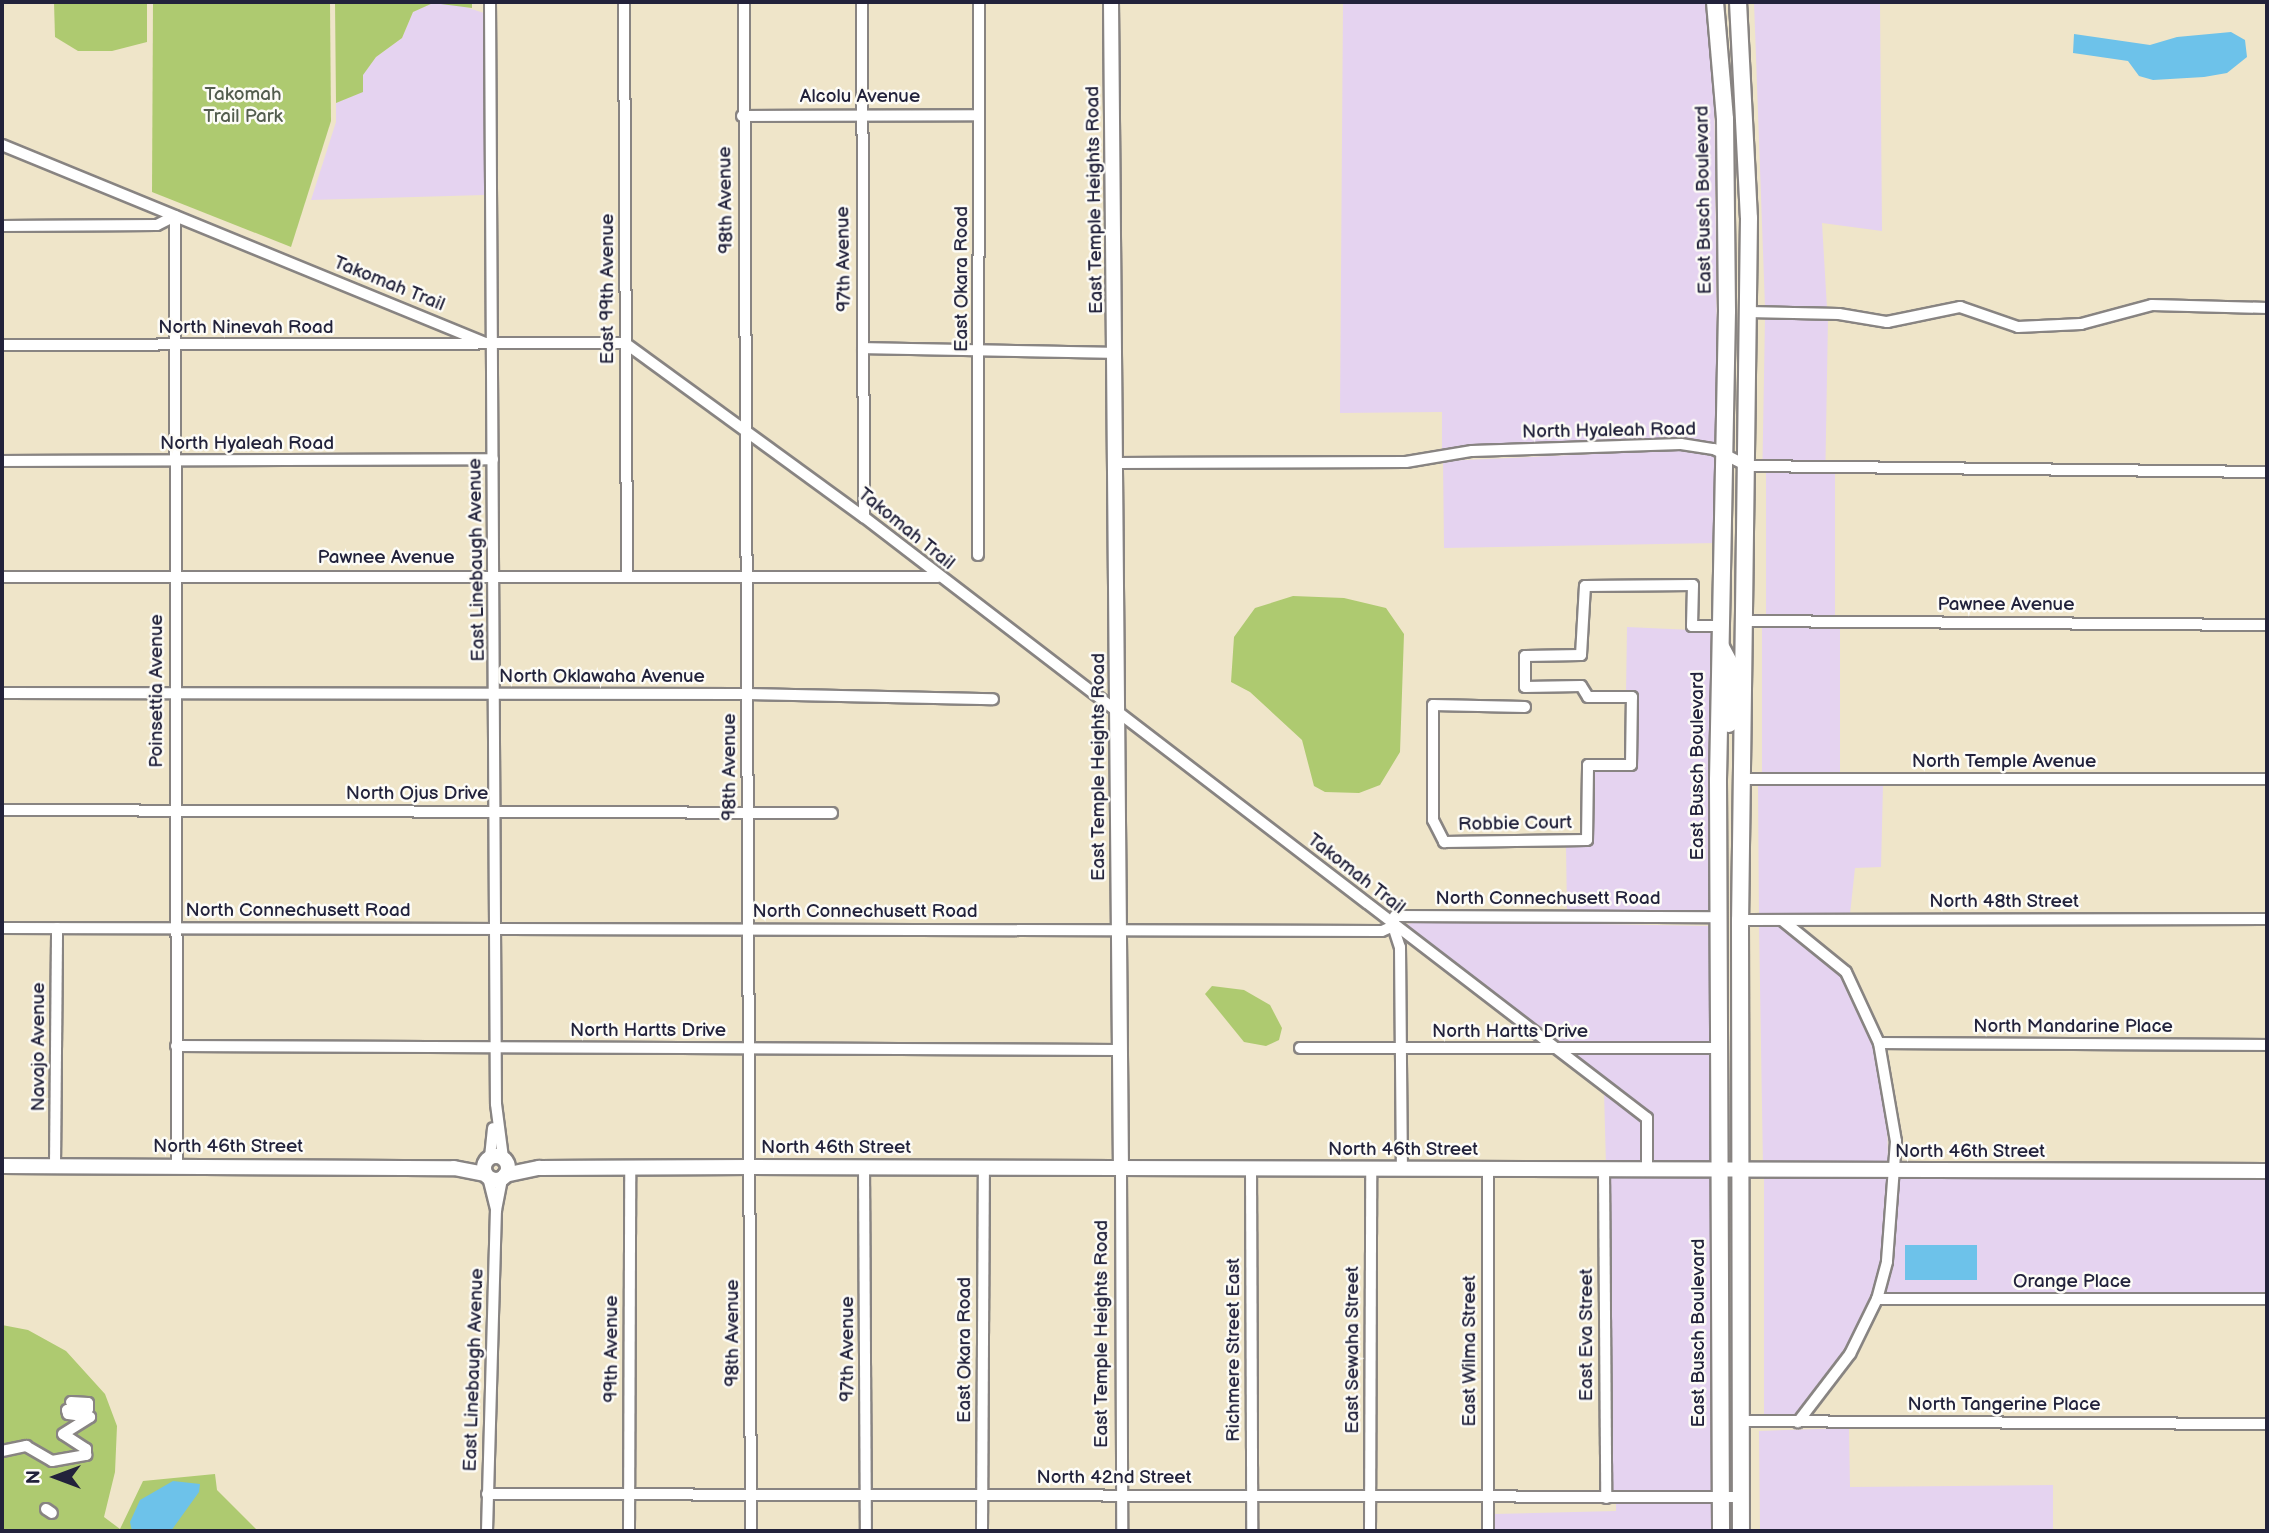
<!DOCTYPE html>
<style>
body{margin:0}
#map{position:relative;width:2269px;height:1533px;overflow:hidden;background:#efe5c9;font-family:"Balsamiq Sans",sans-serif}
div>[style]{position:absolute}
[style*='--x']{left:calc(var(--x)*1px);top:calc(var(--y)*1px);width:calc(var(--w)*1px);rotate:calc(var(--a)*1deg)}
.built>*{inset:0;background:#e5d3f0;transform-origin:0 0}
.green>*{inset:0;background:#aeca70}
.water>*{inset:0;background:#6dc2ea;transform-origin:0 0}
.roads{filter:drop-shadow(2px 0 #888482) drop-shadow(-2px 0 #888482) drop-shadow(0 2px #888482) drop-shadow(0 -2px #888482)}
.street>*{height:10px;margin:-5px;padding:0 5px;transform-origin:5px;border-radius:5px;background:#fff}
.secondary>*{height:14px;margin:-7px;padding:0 7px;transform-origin:7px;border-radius:7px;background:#fff}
.secondary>.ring{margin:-7px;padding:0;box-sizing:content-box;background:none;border:14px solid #fff;border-radius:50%}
.primary>*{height:16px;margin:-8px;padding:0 8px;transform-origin:8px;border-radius:8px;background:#fff}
span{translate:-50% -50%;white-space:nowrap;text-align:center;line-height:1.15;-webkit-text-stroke:5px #fdfcf7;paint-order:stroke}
.park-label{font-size:19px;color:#535d4e}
.street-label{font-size:19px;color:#22223b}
.frame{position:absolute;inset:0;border:4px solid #22223b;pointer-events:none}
.north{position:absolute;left:21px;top:1442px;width:70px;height:70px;-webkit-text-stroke:5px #fdfcf7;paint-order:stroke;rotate:270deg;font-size:19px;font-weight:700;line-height:28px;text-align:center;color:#22223b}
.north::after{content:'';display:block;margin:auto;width:24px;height:32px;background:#22223b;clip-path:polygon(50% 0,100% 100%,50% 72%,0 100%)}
</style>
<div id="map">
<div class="built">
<i style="clip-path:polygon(1343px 2px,1709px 2px,1714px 74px,1718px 444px,1681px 439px,1442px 450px,1442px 412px,1340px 413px)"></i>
<i style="clip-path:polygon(1754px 2px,1880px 2px,1882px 231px,1822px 223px,1827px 308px,1765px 307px)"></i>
<i style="clip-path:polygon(433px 3px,453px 3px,484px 13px,484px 195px,311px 200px,336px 122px,336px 103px,362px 92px,362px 76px,376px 57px,402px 38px,413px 12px)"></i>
<i style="left:1765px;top:318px;width:63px;height:143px;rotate:1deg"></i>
<i style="clip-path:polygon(1681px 450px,1718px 456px,1716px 543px,1444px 548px,1443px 461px)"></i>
<i style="left:1766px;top:472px;width:69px;height:144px"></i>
<i style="clip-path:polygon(1627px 627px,1714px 631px,1712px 915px,1567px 913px,1566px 846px,1593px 845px,1594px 771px,1631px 770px,1637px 765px,1639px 693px,1626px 692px)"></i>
<i style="left:1762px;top:627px;width:78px;height:147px"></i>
<i style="clip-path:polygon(1758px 785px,1883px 785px,1881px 867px,1855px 868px,1850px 914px,1759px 915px)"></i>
<i style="clip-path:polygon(1424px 921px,1712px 926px,1714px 1043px,1563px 1044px,1401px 925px)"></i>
<i style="clip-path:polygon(1759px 925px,1780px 925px,1841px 975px,1873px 1044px,1887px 1108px,1888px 1166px,1763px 1166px)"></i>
<i style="clip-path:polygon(1714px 1054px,1715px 1166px,1653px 1165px,1651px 1115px,1576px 1055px)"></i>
<i style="clip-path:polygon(1604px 1092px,1641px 1121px,1641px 1165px,1606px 1165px)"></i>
<i style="left:1610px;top:1176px;width:105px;height:317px"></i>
<i style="clip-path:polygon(1764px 1176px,1887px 1177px,1881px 1261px,1871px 1298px,1844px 1352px,1795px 1416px,1764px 1416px)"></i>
<i style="clip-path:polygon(1899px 1177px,2267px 1177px,2267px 1294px,1885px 1294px,1893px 1263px)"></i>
<i style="clip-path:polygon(1849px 1428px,1850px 1487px,2053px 1485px,2053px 1531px,1760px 1531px,1759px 1431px)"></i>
<i style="clip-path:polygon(1713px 1503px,1713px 1531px,1494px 1531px,1494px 1514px,1616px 1511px,1616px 1504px)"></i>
</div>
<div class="green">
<i style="clip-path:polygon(54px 2px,147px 2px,147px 42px,112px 51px,78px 51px,55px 37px)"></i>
<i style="clip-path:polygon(153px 2px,330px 2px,331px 121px,291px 247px,152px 192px)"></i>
<i style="clip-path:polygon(335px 2px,472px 2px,472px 8px,433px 3px,413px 12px,402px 38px,376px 57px,363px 75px,363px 92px,336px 103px)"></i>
<i style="clip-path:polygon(1293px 596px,1344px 598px,1386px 608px,1404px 634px,1400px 752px,1380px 785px,1359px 793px,1325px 792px,1314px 786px,1302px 740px,1250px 692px,1231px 682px,1234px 637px,1255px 608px)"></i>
<i style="clip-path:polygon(1212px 986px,1244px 990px,1270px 1005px,1282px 1028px,1279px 1040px,1266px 1046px,1244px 1042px,1205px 994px)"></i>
<i style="clip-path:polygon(2px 1325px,28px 1330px,66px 1351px,105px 1394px,117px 1426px,115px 1472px,104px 1517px,120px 1529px,143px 1481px,215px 1474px,217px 1490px,258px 1531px,2px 1531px)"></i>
</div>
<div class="water">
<i style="clip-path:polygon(2231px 32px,2245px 40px,2247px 57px,2227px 73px,2204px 77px,2153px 80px,2139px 76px,2128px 61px,2073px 53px,2074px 34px,2150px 45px,2177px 37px)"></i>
<i style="left:1905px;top:1245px;width:72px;height:35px"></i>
<i style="clip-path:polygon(173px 1481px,200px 1484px,199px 1492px,171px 1531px,132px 1531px,130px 1522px,140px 1500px)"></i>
</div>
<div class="roads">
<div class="street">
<i style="--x:490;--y:2;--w:1102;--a:89.69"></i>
<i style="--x:496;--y:1104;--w:54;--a:82.6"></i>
<i style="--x:624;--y:2;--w:573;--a:89.7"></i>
<i style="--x:744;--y:2;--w:1529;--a:89.74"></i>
<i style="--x:862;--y:2;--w:515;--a:89.78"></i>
<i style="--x:742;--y:116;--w:237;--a:-0.2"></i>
<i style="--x:2;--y:145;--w:522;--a:22.29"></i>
<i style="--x:2;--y:226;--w:155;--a:-0.4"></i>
<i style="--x:157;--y:225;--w:20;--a:-27"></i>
<i style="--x:175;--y:216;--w:950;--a:89.88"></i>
<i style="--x:1748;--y:312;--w:91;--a:1.3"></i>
<i style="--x:1839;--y:314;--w:49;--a:9.5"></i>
<i style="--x:1887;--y:322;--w:75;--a:-11.6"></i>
<i style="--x:1960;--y:307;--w:61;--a:19"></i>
<i style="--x:2018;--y:327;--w:63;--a:-2.7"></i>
<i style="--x:2081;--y:324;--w:73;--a:-15"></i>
<i style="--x:2152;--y:305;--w:115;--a:1.5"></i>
<i style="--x:2;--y:345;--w:623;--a:-0.18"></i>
<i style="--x:625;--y:343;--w:296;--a:36.1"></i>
<i style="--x:864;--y:517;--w:987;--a:37.51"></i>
<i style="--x:1647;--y:1118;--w:53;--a:90"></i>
<i style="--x:863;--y:348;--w:253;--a:1.1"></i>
<i style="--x:2;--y:461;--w:491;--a:-0.2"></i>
<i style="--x:1116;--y:463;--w:290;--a:-0.2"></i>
<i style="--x:1406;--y:462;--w:67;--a:-9.5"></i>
<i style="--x:1472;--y:451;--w:209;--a:-1.9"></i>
<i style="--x:1681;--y:444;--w:33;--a:9"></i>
<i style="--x:1714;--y:449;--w:37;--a:27"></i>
<i style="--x:1747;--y:466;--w:520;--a:0.66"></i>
<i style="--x:978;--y:555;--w:553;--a:-89.9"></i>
<i style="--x:2;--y:577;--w:936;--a:0"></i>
<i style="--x:1745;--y:621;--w:522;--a:0.44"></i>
<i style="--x:2;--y:693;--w:745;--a:0.08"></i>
<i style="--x:747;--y:694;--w:246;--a:1.2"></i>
<i style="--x:1525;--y:707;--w:92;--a:-178.8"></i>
<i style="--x:1433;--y:705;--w:115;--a:90"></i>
<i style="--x:1433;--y:820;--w:25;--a:63"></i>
<i style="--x:1444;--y:842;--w:143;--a:-0.8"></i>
<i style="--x:1587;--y:840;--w:75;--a:-89.2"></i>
<i style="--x:1588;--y:765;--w:43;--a:0"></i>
<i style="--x:1631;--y:765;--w:68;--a:-89.2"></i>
<i style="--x:1632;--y:697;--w:44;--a:180"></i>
<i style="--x:1588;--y:697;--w:13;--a:-122"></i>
<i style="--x:1581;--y:686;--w:56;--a:179"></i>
<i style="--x:1525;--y:687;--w:31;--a:-90"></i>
<i style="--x:1525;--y:656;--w:56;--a:-1"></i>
<i style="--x:1581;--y:655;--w:69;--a:-86.7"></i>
<i style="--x:1585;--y:586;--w:108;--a:-0.5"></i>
<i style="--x:1693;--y:585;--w:41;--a:91.4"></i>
<i style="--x:1692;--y:626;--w:27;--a:0"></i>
<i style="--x:1741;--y:779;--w:526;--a:0"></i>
<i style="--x:2;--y:810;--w:830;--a:0.21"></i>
<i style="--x:1740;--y:920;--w:527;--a:-0.11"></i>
<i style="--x:1782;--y:920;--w:82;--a:39.1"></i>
<i style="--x:1846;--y:972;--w:78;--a:65.1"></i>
<i style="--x:1879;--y:1043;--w:99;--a:80.2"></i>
<i style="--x:1896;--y:1141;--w:121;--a:94.3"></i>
<i style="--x:1887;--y:1262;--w:38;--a:105"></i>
<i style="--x:1877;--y:1299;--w:61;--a:116.1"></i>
<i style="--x:1850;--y:1354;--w:86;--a:127.4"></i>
<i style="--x:1393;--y:926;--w:10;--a:-79"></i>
<i style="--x:1395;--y:916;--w:323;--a:0.2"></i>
<i style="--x:1393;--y:926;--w:22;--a:72"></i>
<i style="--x:1400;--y:947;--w:222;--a:89.5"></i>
<i style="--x:2;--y:928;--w:1380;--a:0.12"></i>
<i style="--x:1382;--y:931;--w:12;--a:-24"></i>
<i style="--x:1879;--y:1043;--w:388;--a:0.3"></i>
<i style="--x:176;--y:1046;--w:943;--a:0.24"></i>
<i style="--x:1300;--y:1048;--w:420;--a:0"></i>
<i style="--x:490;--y:1157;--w:29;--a:-84"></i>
<i style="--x:55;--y:1166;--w:238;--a:-89.5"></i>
<i style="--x:864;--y:1168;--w:363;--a:89.7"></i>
<i style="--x:1251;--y:1168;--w:363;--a:89.8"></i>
<i style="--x:1121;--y:1169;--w:362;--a:89.8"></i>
<i style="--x:1488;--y:1170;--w:361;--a:90"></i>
<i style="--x:1604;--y:1171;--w:327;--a:89.6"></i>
<i style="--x:488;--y:1177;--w:34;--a:76"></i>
<i style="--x:1877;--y:1299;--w:390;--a:0"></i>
<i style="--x:1741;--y:1421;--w:526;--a:0.33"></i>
<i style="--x:2;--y:1451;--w:25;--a:-12"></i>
<i style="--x:26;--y:1446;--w:30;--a:30"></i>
<i style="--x:52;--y:1461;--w:35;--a:-10"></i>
<i style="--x:86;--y:1455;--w:6;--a:-90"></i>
<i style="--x:86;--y:1449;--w:27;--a:-147"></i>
<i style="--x:63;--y:1434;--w:32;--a:-32"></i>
<i style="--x:90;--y:1417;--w:22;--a:-172"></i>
<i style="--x:68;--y:1414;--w:4;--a:-104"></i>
<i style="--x:67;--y:1410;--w:21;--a:-3"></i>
<i style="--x:88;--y:1409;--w:6;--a:-90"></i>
<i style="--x:88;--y:1403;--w:17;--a:-177"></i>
<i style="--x:487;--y:1494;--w:1254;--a:0.14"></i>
<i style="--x:46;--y:1509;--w:7;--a:34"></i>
<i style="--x:487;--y:1531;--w:321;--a:-88.4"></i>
<i style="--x:496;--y:1210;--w:33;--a:-79"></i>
<i style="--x:629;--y:1531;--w:364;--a:-89.8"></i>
<i style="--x:982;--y:1531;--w:363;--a:-89.7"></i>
<i style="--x:1370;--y:1531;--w:362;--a:-89.8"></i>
</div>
<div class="secondary">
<i style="--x:1111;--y:2;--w:1167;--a:89.51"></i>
<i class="ring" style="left:484px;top:1156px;width:10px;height:10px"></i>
<i style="--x:2;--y:1166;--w:452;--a:0.3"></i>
<i style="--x:454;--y:1168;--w:32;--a:11"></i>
<i style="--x:505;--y:1175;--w:35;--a:-12"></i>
<i style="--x:539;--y:1168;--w:211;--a:-0.3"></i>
<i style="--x:750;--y:1167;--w:1517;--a:0.15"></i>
</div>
<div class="primary">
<i style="--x:1715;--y:2;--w:117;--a:85.1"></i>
<i style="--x:1725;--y:119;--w:192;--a:89.4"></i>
<i style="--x:1727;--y:311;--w:469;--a:91.1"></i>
<i style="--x:1718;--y:780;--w:751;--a:89.77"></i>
<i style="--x:1738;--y:2;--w:216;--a:87.1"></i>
<i style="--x:1749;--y:218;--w:702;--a:90.73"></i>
<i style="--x:1740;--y:920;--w:611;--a:89.91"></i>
<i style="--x:1721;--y:647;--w:21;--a:62"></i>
<i style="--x:1731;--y:666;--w:58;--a:92"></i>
</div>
</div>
<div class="park-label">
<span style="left:243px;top:106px">Takomah<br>Trail Park</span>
</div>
<div class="street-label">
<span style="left:860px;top:97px">Alcolu Avenue</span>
<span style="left:726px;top:200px;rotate:-91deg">98th Avenue</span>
<span style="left:1095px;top:200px;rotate:-91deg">East Temple Heights Road</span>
<span style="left:1704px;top:200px;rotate:-91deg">East Busch Boulevard</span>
<span style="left:844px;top:259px;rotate:-91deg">97th Avenue</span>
<span style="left:962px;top:279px;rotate:-90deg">East Okara Road</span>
<span style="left:389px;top:284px;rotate:22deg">Takomah Trail</span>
<span style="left:608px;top:289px;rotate:-90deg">East 99th Avenue</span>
<span style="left:246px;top:328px">North Ninevah Road</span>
<span style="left:1609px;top:431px;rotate:-1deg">North Hyaleah Road</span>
<span style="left:247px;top:444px">North Hyaleah Road</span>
<span style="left:906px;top:529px;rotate:39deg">Takomah Trail</span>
<span style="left:386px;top:558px">Pawnee Avenue</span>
<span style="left:477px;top:560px;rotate:-91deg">East Linebaugh Avenue</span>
<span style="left:2006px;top:605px">Pawnee Avenue</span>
<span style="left:602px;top:677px">North Oklawaha Avenue</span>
<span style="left:157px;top:691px;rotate:-90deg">Poinsettia Avenue</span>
<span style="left:2004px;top:762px">North Temple Avenue</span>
<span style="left:1698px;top:766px;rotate:-90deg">East Busch Boulevard</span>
<span style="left:730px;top:767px;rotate:-90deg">98th Avenue</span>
<span style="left:1099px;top:767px;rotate:-90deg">East Temple Heights Road</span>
<span style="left:417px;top:794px">North Ojus Drive</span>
<span style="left:1515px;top:824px;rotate:-1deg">Robbie Court</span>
<span style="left:1356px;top:874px;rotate:38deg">Takomah Trail</span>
<span style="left:1548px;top:899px">North Connechusett Road</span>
<span style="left:2004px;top:902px">North 48th Street</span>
<span style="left:298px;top:911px">North Connechusett Road</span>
<span style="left:865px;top:912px">North Connechusett Road</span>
<span style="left:2073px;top:1027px">North Mandarine Place</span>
<span style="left:648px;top:1031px">North Hartts Drive</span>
<span style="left:1510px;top:1032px">North Hartts Drive</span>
<span style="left:39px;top:1047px;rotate:-90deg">Navajo Avenue</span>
<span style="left:228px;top:1147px">North 46th Street</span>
<span style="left:836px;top:1148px">North 46th Street</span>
<span style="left:1403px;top:1150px">North 46th Street</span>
<span style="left:1970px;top:1152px">North 46th Street</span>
<span style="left:2072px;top:1282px">Orange Place</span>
<span style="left:733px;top:1333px;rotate:-90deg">98th Avenue</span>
<span style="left:1699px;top:1333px;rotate:-90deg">East Busch Boulevard</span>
<span style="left:1102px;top:1334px;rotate:-90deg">East Temple Heights Road</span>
<span style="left:1587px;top:1335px;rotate:-90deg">East Eva Street</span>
<span style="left:612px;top:1349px;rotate:-90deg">99th Avenue</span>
<span style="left:848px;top:1349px;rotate:-90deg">97th Avenue</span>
<span style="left:965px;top:1350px;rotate:-90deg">East Okara Road</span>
<span style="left:1234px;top:1350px;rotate:-90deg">Richmere Street East</span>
<span style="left:1353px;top:1350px;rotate:-90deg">East Sewaha Street</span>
<span style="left:1470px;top:1351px;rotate:-90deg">East Wilma Street</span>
<span style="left:474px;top:1370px;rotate:-88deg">East Linebaugh Avenue</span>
<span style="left:2004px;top:1405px">North Tangerine Place</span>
<span style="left:1114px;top:1478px">North 42nd Street</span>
</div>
<div class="frame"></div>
<div class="north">N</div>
</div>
